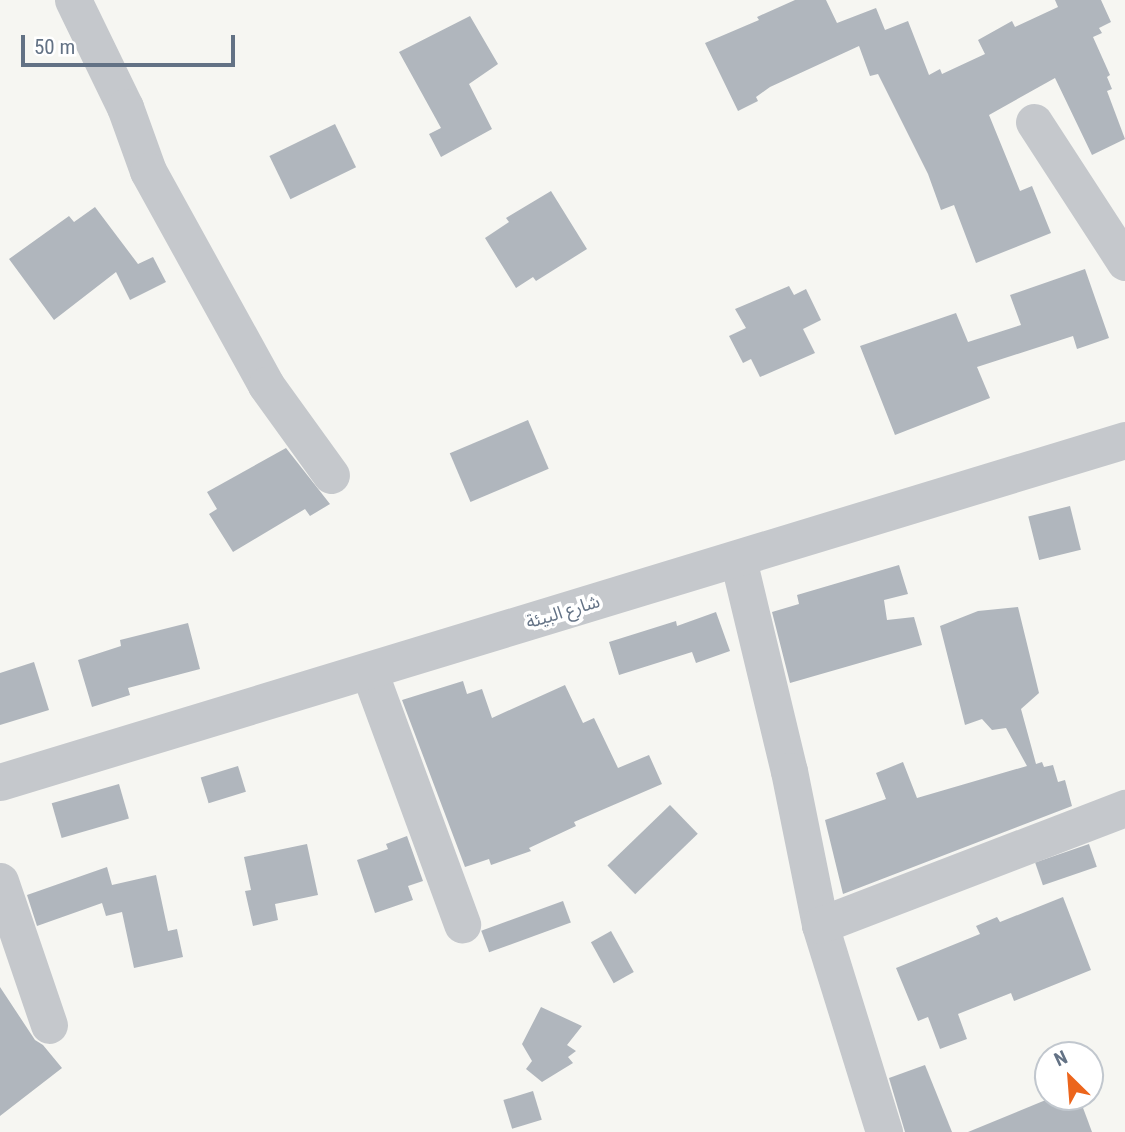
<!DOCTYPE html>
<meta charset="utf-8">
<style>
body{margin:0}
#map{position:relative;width:1125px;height:1132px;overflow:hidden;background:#f6f6f2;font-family:"Roboto Condensed","Noto Sans Arabic",sans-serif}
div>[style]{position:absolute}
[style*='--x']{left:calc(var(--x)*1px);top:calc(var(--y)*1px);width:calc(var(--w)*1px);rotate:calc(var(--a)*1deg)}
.building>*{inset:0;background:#b0b6bd;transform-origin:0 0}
.minor>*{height:37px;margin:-18.5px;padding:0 18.5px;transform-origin:18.5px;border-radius:18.5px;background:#c5c8cc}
span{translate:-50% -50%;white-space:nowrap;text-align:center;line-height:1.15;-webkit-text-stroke:7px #fff;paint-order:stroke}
.street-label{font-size:18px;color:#637285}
.north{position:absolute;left:1034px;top:1041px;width:70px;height:70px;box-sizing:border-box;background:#fff;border:2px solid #c1c7ce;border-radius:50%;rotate:335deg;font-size:19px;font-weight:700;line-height:28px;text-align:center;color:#637285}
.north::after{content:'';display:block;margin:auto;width:24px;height:32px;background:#ec651c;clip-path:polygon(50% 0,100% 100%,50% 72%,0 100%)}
.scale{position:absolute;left:21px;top:35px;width:214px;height:32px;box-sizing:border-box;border:4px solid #637285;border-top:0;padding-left:9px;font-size:21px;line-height:24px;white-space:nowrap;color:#637285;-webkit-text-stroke:5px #fff;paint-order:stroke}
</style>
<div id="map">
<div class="building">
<i style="clip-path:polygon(795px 0,826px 0,837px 23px,876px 8px,885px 30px,908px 21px,929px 75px,940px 69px,942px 74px,985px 54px,978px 40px,1012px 21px,1015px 27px,1058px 7px,1055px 0,1101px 0,1111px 22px,1099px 28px,1102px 33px,1093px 37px,1110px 75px,1107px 77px,1112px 89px,1107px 91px,1125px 139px,1092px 155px,1055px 78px,989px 115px,1020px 191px,1032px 186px,1051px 233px,976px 263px,954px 205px,941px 210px,928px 174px,878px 74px,870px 76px,859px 46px,770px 87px,756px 97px,758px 101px,738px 111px,705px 43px,759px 20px,757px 17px)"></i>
<i style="clip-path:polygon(470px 16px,498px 64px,469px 84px,492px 129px,441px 157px,429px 134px,441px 128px,399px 52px)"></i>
<i style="left:335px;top:124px;width:48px;height:73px;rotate:64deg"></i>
<i style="clip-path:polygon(551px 191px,587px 249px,536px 281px,533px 277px,516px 288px,485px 238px,509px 222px,506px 218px)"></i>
<i style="clip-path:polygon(95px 207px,138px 264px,153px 257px,166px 282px,130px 300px,116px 272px,54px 320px,9px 259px,69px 216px,74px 222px)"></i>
<i style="clip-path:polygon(1085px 269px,1109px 338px,1077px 349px,1073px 336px,977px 367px,990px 398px,895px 435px,860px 346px,956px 313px,968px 342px,1021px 325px,1010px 295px)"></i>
<i style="clip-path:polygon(789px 286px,794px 295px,806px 289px,821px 320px,803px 329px,815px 353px,760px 377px,751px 359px,743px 363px,729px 336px,746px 328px,735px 309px)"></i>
<i style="left:528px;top:420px;width:53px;height:85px;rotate:67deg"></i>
<i style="clip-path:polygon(286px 448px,330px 504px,310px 516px,305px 509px,233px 552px,209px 514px,217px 509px,207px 492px)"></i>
<i style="left:1070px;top:506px;width:45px;height:43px;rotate:76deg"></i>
<i style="clip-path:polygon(899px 565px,908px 594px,884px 600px,887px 620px,914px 617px,922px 645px,790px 683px,772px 612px,799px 604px,797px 595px)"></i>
<i style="clip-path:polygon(1018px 607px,1039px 693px,1021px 709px,1036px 764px,1042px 762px,1044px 767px,1053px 765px,1058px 782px,1065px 780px,1072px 806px,843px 894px,825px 820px,886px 799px,876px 773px,903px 762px,917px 798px,1027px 766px,1006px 728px,992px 730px,982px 719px,965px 725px,940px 626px,978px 611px)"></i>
<i style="clip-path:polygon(716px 612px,730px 651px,696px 663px,692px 652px,619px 675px,609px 642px,676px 621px,677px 626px)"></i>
<i style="clip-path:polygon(188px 623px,200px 669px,128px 688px,130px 695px,92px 707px,78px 660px,121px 646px,120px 640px)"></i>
<i style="clip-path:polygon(34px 662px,49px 710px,0 725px,0 673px)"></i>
<i style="clip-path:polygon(463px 681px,467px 694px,482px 689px,492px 718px,565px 685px,583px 723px,594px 718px,618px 768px,649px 755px,662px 784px,574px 822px,576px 826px,529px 848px,531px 851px,491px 865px,489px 859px,465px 867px,402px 700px)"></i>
<i style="left:238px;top:766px;width:27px;height:39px;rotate:73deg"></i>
<i style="left:119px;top:784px;width:36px;height:70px;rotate:74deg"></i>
<i style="left:670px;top:805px;width:40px;height:87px;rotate:46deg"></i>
<i style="clip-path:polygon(407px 836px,423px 881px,408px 886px,413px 900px,375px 913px,357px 860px,388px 849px,386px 844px)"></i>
<i style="clip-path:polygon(307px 844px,318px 895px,275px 904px,278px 920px,253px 926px,245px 891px,251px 890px,244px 857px)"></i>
<i style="left:1089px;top:844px;width:24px;height:57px;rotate:71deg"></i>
<i style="clip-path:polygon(107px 867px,112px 885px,156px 875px,168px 931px,177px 929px,183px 957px,134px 968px,122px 912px,106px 916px,102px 903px,37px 926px,27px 895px)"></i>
<i style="clip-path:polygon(1063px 897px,1091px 970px,1014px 1001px,1011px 993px,958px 1014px,967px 1039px,940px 1049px,928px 1017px,918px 1021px,896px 968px,980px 934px,976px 926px,997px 917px,1000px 922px)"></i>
<i style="left:563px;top:901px;width:23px;height:87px;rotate:70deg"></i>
<i style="left:611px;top:931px;width:47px;height:23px;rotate:61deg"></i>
<i style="clip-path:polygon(0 987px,35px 1040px,43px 1045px,62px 1068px,0 1116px)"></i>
<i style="clip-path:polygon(541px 1007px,582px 1026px,567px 1045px,576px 1051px,568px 1057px,573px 1063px,542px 1082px,526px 1069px,532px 1061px,522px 1044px)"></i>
<i style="clip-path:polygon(925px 1065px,952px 1132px,905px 1132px,889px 1078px)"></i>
<i style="left:533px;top:1091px;width:30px;height:31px;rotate:73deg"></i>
<i style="clip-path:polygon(1053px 1097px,1079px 1097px,1092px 1132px,968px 1132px)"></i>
</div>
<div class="minor">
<i style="--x:73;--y:0;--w:119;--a:64.1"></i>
<i style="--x:125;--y:107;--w:68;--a:70.2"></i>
<i style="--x:148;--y:171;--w:244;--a:61.1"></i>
<i style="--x:266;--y:385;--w:111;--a:54.2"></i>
<i style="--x:1034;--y:122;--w:167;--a:57"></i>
<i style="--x:738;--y:559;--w:218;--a:76.5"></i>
<i style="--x:789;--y:771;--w:157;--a:78.6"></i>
<i style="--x:820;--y:925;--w:217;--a:72.8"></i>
<i style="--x:369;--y:671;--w:270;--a:69.8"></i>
<i style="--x:0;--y:782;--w:1176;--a:-16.91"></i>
<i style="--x:0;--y:881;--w:152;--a:71.2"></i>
<i style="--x:820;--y:925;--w:327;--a:-21"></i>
</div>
<div class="street-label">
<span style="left:563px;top:612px;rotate:-17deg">شارع البيئة</span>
</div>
<div class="north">N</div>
<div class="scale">50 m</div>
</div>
